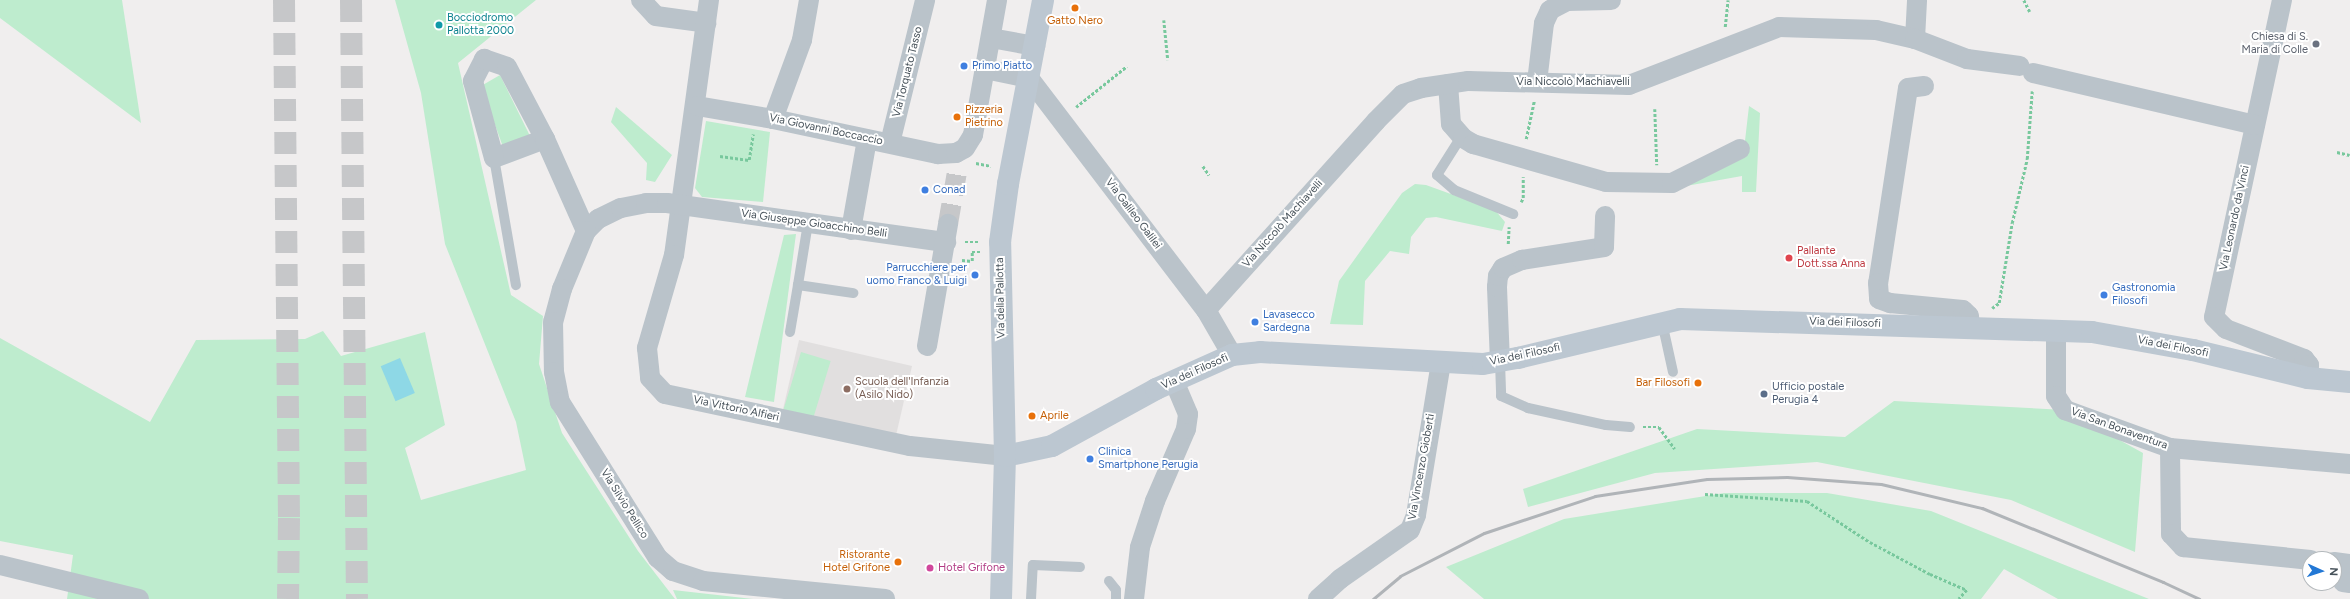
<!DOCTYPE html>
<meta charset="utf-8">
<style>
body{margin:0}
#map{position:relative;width:2350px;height:599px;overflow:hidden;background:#f0eeee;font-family:Figtree,sans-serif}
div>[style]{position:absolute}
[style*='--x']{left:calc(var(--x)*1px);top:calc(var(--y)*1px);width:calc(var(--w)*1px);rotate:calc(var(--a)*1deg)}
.education>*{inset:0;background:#e1dfdf;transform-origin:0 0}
.green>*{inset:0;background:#beecce;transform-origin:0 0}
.water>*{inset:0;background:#8ed8e6;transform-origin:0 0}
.street-tunnel>*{height:20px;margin-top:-10px;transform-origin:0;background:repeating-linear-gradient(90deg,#c6c7c9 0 20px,transparent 0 30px)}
.highway-tunnel>*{height:22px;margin-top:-11px;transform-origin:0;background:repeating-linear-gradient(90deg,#c6c7c9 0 22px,transparent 0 33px)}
.path>*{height:2.5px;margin-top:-1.25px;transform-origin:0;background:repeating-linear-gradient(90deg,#78c89d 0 3px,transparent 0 5px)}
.lane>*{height:10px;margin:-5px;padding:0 5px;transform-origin:5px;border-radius:5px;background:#bac3ca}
.street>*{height:20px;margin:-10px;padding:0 10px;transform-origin:10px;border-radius:10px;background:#bac3ca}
.secondary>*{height:22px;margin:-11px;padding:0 11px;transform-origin:11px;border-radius:11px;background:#bcc7d1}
.rail>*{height:3px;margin:-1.5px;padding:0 1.5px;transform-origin:1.5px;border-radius:1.5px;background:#b0b4b8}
.dots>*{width:11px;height:11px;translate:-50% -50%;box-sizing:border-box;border:2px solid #fff;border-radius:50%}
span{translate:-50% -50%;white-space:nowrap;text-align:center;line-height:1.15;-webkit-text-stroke:4px #fff;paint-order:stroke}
.culture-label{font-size:11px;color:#0d838f}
.left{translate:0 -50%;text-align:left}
.food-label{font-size:11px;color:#c56008}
.right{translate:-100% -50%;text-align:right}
.worship-label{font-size:11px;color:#5b616d}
.shop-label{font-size:11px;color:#366cbe}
.street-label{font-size:11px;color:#47525a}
.health-label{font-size:11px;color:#be3a42}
.education-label{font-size:11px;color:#785e54}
.service-label{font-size:11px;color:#4e5e75}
.hotel-label{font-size:11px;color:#b23c85}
.north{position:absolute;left:2302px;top:551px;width:40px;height:40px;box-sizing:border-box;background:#fff;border:1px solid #b5babd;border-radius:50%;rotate:93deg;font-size:11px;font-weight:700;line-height:16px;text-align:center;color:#47525a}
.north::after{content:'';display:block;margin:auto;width:14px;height:18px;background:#2378d5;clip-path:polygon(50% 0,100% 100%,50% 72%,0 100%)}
</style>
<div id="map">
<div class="education">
<i style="left:799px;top:340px;width:116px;height:74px;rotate:13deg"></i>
</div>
<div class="green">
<i style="clip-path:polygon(0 0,122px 0,141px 123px,0 18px)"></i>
<i style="clip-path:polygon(395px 0,536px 0,458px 63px,511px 295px,543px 316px,539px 364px,562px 433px,638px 551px,675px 599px,67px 599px,73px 555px,0 541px,0 338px,150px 422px,196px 340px,305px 339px,323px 331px,341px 356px,425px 332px,445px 425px,405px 448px,421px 500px,526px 470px,516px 422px,445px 244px,421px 93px)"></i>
<i style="clip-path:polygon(500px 75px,530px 136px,503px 147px,481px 86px)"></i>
<i style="clip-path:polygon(1749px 106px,1760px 113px,1756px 192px,1742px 192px,1742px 176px,1686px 186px,1743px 158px)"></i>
<i style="clip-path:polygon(616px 107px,672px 155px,655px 182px,646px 180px,647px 163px,611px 122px)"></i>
<i style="clip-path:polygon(706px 121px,770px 132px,763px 202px,702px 197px,695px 188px)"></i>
<i style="clip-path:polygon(1415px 184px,1426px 185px,1495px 210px,1505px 222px,1502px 231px,1436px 217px,1426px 218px,1411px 237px,1409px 254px,1390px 251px,1365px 281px,1363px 325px,1330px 324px,1339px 281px,1402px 193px)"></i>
<i style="clip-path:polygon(796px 234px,774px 402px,745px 397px,784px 235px)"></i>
<i style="left:801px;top:352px;width:31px;height:60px;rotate:17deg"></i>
<i style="clip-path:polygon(1894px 401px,2065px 410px,2143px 453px,2135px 552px,2011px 500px,1817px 462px,1655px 473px,1528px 507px,1523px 489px,1697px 429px,1845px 437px)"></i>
<i style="clip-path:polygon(1724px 493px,1827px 493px,1931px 511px,2149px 599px,2058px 599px,2004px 569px,1981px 599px,1484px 599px,1446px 567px,1564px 519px)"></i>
<i style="clip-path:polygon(673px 590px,753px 599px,677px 599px)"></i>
</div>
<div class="water">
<i style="left:400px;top:358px;width:38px;height:21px;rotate:67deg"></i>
</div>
<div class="street-tunnel">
<i style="--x:948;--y:224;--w:59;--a:-80.2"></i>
</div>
<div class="highway-tunnel">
<i style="--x:284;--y:0;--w:518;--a:89.45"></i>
<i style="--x:289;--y:518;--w:81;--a:90.7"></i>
<i style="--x:351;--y:0;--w:599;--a:89.43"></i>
</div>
<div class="path">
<i style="--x:2024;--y:0;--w:13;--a:63"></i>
<i style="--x:1164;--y:20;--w:40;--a:84.3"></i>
<i style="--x:1725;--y:27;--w:27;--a:-84"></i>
<i style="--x:1076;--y:107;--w:65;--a:-38.8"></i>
<i style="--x:1655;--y:109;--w:56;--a:88"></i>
<i style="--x:1526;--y:139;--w:39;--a:-78"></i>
<i style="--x:2337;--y:152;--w:13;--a:13"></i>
<i style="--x:720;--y:156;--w:29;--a:8"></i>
<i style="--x:749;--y:160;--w:26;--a:-81"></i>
<i style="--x:976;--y:163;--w:15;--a:11"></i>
<i style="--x:1203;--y:166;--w:11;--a:56"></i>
<i style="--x:1521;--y:202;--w:4;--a:-63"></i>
<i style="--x:1523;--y:198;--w:21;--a:-90"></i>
<i style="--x:965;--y:242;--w:15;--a:0"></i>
<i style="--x:1508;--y:244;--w:17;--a:-87"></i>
<i style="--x:962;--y:260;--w:10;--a:6"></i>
<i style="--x:972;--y:261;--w:9;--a:-90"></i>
<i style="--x:972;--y:252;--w:8;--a:0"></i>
<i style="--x:1992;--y:308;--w:9;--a:-36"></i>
<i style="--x:1999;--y:303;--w:81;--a:-80.8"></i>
<i style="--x:2012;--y:223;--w:66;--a:-76.8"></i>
<i style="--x:2027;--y:159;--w:68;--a:-85.8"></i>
<i style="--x:1643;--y:427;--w:16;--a:0"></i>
<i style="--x:1659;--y:427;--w:27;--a:54"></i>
<i style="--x:1705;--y:494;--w:102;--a:3.9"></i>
<i style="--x:1807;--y:501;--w:75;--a:33.1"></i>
<i style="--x:1870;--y:542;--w:68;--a:28.1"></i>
<i style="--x:1930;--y:574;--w:40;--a:23.4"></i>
<i style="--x:1967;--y:590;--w:12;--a:132"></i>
</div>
<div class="lane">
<i style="--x:1461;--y:137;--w:45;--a:122.3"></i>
<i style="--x:1437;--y:175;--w:23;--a:41"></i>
<i style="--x:1454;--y:190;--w:64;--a:22.1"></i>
<i style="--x:494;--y:158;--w:129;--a:80.2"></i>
<i style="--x:808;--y:223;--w:63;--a:99.2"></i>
<i style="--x:798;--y:285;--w:56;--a:8.3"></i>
<i style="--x:1662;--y:322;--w:51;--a:77.6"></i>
<i style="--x:790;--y:332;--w:48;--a:-80.3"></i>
<i style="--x:1500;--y:362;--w:34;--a:88"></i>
<i style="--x:1501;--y:396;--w:30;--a:24"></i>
<i style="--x:1528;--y:408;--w:80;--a:12.3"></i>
<i style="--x:1606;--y:425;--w:24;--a:5"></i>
<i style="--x:1109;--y:581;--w:11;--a:52"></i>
<i style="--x:1116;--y:590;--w:9;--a:90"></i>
<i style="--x:1031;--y:599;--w:34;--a:-87"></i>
<i style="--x:1033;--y:565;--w:47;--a:2.4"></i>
</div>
<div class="street">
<i style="--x:641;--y:0;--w:22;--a:47"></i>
<i style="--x:656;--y:16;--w:51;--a:7.8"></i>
<i style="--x:709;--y:0;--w:257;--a:97.8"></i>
<i style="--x:674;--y:255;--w:97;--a:106.2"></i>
<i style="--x:647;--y:348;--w:30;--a:84"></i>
<i style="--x:650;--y:378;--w:22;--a:47"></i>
<i style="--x:665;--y:394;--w:250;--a:12"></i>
<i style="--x:910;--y:446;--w:96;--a:6"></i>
<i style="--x:2282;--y:0;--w:324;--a:102.1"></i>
<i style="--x:2214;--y:317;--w:17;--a:45"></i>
<i style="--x:2226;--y:329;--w:84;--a:21"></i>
<i style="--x:2304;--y:359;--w:8;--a:50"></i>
<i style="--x:2309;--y:365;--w:13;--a:94"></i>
<i style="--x:991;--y:38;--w:45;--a:10.3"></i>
<i style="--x:1915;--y:39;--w:39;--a:-87"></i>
<i style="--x:985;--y:69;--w:45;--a:11.6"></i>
<i style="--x:1029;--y:78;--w:292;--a:52.7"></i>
<i style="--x:1206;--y:310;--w:52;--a:60"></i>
<i style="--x:2033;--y:73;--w:228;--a:13.2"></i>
<i style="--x:1537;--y:82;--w:59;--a:-83.2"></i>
<i style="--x:1544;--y:23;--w:14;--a:-65"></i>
<i style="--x:1550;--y:10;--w:19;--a:-28"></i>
<i style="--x:1567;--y:1;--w:44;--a:-1.3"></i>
<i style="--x:1448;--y:84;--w:40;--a:85.7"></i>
<i style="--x:1451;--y:124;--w:18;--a:49"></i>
<i style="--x:1463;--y:138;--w:12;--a:31"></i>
<i style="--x:1473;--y:144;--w:138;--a:15.9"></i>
<i style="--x:1606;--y:182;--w:66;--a:0.9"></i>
<i style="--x:1672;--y:183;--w:76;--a:-26.6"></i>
<i style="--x:1924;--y:86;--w:16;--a:173"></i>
<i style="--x:1908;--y:88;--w:197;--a:98.7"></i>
<i style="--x:1878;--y:283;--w:16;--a:86"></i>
<i style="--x:1879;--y:299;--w:12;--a:20"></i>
<i style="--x:1890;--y:303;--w:73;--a:5.5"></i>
<i style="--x:1963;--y:310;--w:8;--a:45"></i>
<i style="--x:1969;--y:316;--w:11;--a:85"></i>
<i style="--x:697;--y:106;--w:77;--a:9.7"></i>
<i style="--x:773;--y:119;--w:169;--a:12"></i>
<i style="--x:938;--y:154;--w:18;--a:-3"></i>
<i style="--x:956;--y:153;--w:10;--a:-29"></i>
<i style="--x:965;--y:148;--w:15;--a:-58"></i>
<i style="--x:973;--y:135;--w:137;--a:-79.9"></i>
<i style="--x:773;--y:119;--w:84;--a:-69.8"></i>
<i style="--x:802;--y:40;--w:41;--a:-80.1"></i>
<i style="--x:545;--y:139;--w:54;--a:159.6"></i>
<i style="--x:494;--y:158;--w:80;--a:-105.3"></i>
<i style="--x:473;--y:81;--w:25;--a:-63"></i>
<i style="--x:484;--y:59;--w:24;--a:19"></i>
<i style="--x:507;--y:67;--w:81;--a:62.2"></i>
<i style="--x:545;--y:139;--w:101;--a:66"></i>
<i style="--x:586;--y:231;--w:17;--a:-45"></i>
<i style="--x:598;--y:219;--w:25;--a:-26"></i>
<i style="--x:621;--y:208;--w:25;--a:-11"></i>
<i style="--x:646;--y:203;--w:21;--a:0"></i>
<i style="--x:667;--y:203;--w:282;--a:8"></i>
<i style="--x:890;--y:143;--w:147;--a:-76.2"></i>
<i style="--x:851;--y:230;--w:92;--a:-80"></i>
<i style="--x:586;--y:231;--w:63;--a:112.5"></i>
<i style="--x:562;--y:289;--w:34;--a:105"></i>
<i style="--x:553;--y:322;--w:50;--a:88.9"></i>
<i style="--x:554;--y:372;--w:31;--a:79"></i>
<i style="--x:560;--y:402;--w:184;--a:57.9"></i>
<i style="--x:658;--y:558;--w:20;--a:41"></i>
<i style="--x:673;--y:571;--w:32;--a:18"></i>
<i style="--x:703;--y:581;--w:183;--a:5.6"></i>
<i style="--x:1206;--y:310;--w:254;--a:-48"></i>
<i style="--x:1376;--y:121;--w:38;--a:-45"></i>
<i style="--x:1403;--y:94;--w:19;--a:-18"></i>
<i style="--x:1421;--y:88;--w:48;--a:-8.5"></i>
<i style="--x:1468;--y:81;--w:161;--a:1.4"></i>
<i style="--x:1629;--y:85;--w:161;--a:-21.1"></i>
<i style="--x:1779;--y:27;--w:97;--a:1.8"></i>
<i style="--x:1876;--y:30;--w:40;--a:13"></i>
<i style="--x:1915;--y:39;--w:56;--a:21"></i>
<i style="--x:1967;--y:59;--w:53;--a:7.5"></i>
<i style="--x:2056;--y:330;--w:66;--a:90"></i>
<i style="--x:2056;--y:396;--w:17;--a:57"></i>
<i style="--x:2065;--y:410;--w:112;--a:19.9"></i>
<i style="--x:2170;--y:448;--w:181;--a:5.1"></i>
<i style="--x:927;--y:346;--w:124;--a:-80.2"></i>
<i style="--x:1500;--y:362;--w:75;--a:-92.3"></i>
<i style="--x:1497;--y:287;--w:11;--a:-85"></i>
<i style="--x:1498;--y:276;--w:9;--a:-58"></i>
<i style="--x:1503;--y:268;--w:21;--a:-23"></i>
<i style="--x:1522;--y:260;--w:83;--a:-9"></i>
<i style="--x:1604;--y:247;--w:31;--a:-88"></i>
<i style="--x:2170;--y:448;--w:86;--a:89.3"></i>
<i style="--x:2171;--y:534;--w:18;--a:47"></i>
<i style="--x:2183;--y:547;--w:128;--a:5.8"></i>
<i style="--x:2334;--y:562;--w:16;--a:7"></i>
<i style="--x:0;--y:565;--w:143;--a:13.7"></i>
<i style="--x:2343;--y:582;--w:7;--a:8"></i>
<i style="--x:1134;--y:599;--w:52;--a:-83.4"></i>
<i style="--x:1140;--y:547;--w:48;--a:-71.9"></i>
<i style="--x:1155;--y:501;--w:78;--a:-66.7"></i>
<i style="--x:1186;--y:429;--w:15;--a:-82"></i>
<i style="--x:1188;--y:414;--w:36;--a:-113"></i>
<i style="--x:1318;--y:599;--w:30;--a:-42"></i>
<i style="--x:1340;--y:579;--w:85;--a:-35"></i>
<i style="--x:1410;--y:530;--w:16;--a:-68"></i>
<i style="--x:1416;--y:515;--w:155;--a:-80.7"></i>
</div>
<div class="secondary">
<i style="--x:1005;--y:456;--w:48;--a:-12"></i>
<i style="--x:1052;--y:446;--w:119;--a:-28.7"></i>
<i style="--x:1156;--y:389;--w:83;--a:-24.1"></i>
<i style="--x:1232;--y:355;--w:28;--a:-6"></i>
<i style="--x:1260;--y:352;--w:223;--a:3.1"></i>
<i style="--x:1483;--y:364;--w:36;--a:-10"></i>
<i style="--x:1518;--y:358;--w:167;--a:-13.5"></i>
<i style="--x:1680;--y:319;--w:412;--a:1.8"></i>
<i style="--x:2092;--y:332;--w:103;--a:10.1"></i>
<i style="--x:2193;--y:350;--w:118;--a:13.7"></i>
<i style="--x:2308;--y:378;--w:42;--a:5.4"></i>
<i style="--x:1001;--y:599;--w:143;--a:-88.4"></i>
<i style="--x:1005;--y:456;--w:214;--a:-91.3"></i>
<i style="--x:1000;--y:242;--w:59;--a:-82.1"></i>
<i style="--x:1008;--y:184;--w:187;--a:-79.2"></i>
</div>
<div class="rail">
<i style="--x:1373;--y:599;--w:35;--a:-40"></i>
<i style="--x:1400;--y:576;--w:94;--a:-27.1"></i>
<i style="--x:1484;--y:533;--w:117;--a:-18.4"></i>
<i style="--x:1595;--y:496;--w:113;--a:-8.6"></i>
<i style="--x:1707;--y:479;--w:80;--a:-1.4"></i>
<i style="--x:1787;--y:477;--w:94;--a:4.3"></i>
<i style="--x:1881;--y:484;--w:104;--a:13.4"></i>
<i style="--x:1982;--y:508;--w:196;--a:22.2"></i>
<i style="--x:2163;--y:582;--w:40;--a:25"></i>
</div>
<div class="dots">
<i style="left:1075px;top:8px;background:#e8710a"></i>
<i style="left:439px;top:25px;background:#0f9aa8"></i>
<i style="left:2316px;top:44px;background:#6b7280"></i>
<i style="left:964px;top:66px;background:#3f7fe0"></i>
<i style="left:957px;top:117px;background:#e8710a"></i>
<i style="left:925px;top:190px;background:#3f7fe0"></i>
<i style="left:1789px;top:258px;background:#e0444e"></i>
<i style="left:975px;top:275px;background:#3f7fe0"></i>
<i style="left:2104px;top:295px;background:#3f7fe0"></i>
<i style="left:1255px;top:322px;background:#3f7fe0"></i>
<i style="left:1698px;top:383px;background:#e8710a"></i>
<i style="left:847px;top:389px;background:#8d6e63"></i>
<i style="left:1764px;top:394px;background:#5c6f8a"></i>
<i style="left:1032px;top:416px;background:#e8710a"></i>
<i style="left:1090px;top:459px;background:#3f7fe0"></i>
<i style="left:898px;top:562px;background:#e8710a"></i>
<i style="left:930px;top:568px;background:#d1479c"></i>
</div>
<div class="culture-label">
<span class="left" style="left:447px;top:25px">Bocciodromo<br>Pallotta 2000</span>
</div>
<div class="food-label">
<span style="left:1075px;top:21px">Gatto Nero</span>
<span class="left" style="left:965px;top:117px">Pizzeria<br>Pietrino</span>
<span class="right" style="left:1690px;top:383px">Bar Filosofi</span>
<span class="left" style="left:1040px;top:416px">Aprile</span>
<span class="right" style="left:890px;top:562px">Ristorante<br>Hotel Grifone</span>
</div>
<div class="worship-label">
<span class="right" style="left:2308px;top:44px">Chiesa di S.<br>Maria di Colle</span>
</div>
<div class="shop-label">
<span class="left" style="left:972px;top:66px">Primo Piatto</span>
<span class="left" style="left:933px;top:190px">Conad</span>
<span class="right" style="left:967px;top:275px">Parrucchiere per<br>uomo Franco &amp; Luigi</span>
<span class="left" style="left:2112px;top:295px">Gastronomia<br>Filosofi</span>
<span class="left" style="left:1263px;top:322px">Lavasecco<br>Sardegna</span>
<span class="left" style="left:1098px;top:459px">Clinica<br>Smartphone Perugia</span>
</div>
<div class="street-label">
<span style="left:908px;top:72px;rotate:-76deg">Via Torquato Tasso</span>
<span style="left:1573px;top:82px">Via Niccolò Machiavelli</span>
<span style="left:826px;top:130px;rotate:12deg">Via Giovanni Boccaccio</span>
<span style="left:1133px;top:214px;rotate:53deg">Via Galileo Galilei</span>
<span style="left:2235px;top:218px;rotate:-78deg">Via Leonardo da Vinci</span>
<span style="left:814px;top:224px;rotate:8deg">Via Giuseppe Gioacchino Belli</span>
<span style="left:1283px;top:224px;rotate:-48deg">Via Niccolò Machiavelli</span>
<span style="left:1001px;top:298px;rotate:-91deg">Via della Pallotta</span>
<span style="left:1845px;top:323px;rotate:2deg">Via dei Filosofi</span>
<span style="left:2173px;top:347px;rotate:11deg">Via dei Filosofi</span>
<span style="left:1525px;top:355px;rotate:-12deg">Via dei Filosofi</span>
<span style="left:1195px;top:372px;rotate:-24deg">Via dei Filosofi</span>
<span style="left:736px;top:409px;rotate:12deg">Via Vittorio Alfieri</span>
<span style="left:2119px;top:429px;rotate:20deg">Via San Bonaventura</span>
<span style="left:1422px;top:467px;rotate:-80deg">Via Vincenzo Gioberti</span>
<span style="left:624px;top:504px;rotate:58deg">Via Silvio Pellico</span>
</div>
<div class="health-label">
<span class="left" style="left:1797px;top:258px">Pallante<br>Dott.ssa Anna</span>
</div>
<div class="education-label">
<span class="left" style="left:855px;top:389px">Scuola dell'Infanzia<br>(Asilo Nido)</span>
</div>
<div class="service-label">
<span class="left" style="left:1772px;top:394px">Ufficio postale<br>Perugia 4</span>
</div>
<div class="hotel-label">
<span class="left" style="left:938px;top:568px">Hotel Grifone</span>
</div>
<div class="north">N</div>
</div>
